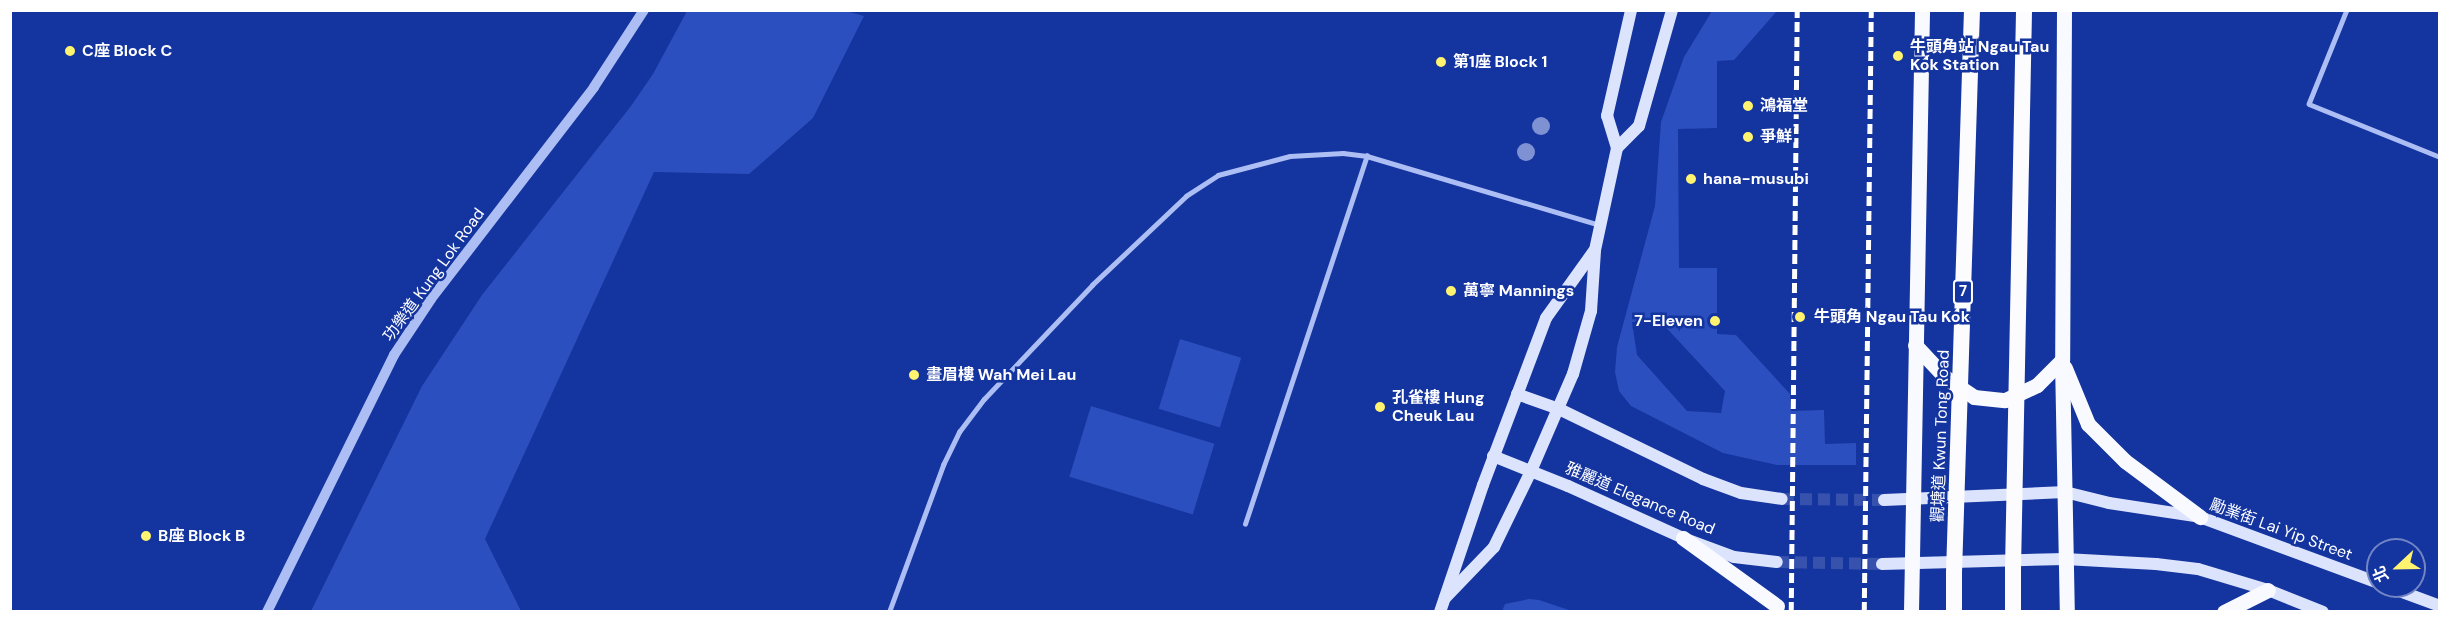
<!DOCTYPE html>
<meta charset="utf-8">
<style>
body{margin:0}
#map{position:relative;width:2450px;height:622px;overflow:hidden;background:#14349f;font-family:"DM Sans","Noto Sans TC",sans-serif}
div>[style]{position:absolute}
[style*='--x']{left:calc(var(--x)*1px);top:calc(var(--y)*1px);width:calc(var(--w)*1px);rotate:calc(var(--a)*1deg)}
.green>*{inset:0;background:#2b4fbe;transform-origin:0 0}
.secondary-tunnel>*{height:12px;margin-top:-6px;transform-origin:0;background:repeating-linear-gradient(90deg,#3752ad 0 12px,transparent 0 18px)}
.service>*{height:4.5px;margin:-2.25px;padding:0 2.25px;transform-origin:2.25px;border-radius:2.25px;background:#acbef4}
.tertiary>*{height:10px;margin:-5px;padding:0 5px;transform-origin:5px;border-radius:5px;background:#acbef4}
.secondary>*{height:12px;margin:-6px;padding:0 6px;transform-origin:6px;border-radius:6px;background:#dce3fd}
.primary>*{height:15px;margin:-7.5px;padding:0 7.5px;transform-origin:7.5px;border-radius:7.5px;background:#f9faff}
.trunk>*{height:16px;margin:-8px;padding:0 8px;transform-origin:8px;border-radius:8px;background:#fcfcff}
.rail>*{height:4.5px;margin-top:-2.25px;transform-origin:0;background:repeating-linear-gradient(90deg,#fff 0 10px,transparent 0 14.5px)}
.trunk-bridge>*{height:16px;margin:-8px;padding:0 8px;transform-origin:8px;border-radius:8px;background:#fcfcff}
.trees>*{width:18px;height:18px;margin:-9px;border-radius:50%;background:#7e92d3}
.dots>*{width:16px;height:16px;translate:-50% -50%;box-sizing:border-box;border:3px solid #14349f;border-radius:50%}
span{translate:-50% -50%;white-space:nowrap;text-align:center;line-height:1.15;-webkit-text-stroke:5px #14349f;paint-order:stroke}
.shield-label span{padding:2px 4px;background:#14349f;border:2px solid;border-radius:4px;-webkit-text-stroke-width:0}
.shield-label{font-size:15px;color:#fff;font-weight:700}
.poi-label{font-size:16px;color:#fff;font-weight:700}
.left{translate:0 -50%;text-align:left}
.right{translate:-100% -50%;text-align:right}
.street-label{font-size:16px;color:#fff}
.frame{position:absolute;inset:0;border:12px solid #fff;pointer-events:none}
.north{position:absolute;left:2366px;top:538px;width:60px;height:60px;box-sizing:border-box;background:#14349f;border:2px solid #7285c5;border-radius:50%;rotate:248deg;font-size:16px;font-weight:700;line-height:24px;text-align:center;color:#fff}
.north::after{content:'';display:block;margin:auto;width:21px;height:27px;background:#fff36f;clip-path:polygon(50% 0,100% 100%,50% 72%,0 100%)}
</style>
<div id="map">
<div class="green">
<i style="clip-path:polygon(846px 11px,864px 16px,813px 118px,749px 174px,654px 172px,485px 539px,521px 611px,311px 611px,422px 386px,482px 295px,631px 106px,653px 74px,687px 11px)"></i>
<i style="clip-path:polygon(evenodd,1712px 11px,1777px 11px,1734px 60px,1717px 61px,1717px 128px,1678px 129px,1679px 268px,1717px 268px,1717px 334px,1736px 335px,1790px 394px,1791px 411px,1824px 410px,1825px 444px,1856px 443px,1856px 465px,1777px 465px,1723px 453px,1631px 406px,1619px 391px,1615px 372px,1617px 347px,1655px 206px,1661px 122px,1684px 57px,1712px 11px,1660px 321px,1725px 391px,1721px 413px,1687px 411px,1637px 355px,1632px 322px,1660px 321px)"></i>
<i style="left:1180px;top:339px;width:64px;height:73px;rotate:17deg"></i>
<i style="left:1091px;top:406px;width:129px;height:74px;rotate:17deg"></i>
<i style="clip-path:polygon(1529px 599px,1539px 600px,1572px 611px,1502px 611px,1505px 604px)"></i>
</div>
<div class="secondary-tunnel">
<i style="--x:1782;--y:499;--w:102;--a:0.6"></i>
<i style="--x:1777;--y:562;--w:105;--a:1.1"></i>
</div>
<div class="service">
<i style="--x:2347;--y:10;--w:101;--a:112"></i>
<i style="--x:2309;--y:104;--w:141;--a:22"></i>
<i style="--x:1245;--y:524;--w:388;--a:-71.7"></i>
<i style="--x:889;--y:612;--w:157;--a:-69.8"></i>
<i style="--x:943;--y:465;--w:37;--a:-64"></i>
<i style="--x:959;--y:432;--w:41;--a:-52.9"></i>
<i style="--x:984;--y:399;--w:157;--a:-46.5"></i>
<i style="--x:1092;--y:285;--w:129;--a:-43.4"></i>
<i style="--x:1186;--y:196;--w:38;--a:-33"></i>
<i style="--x:1218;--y:175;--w:74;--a:-14.8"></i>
<i style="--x:1290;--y:156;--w:53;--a:-3.2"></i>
<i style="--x:1343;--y:153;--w:24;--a:7"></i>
<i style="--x:1367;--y:156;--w:243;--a:16.5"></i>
</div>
<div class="tertiary">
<i style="--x:267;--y:612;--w:287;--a:-63.7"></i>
<i style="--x:394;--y:355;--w:67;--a:-56.5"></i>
<i style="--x:431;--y:299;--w:267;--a:-52.4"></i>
<i style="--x:594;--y:87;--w:92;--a:-57"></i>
</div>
<div class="secondary">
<i style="--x:1617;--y:148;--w:31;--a:-45"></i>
<i style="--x:1639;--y:126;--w:121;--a:-74.1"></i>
<i style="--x:1517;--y:394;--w:45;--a:19.7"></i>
<i style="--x:1559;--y:409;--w:160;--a:25.9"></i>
<i style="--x:1703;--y:479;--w:40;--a:20.2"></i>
<i style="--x:1741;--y:493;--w:41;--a:8.3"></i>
<i style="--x:1493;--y:456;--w:81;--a:21.8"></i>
<i style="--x:1568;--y:486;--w:126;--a:24.3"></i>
<i style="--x:1683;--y:538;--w:54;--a:20.4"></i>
<i style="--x:1734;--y:557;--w:43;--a:6.6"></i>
<i style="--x:1884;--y:500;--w:181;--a:-2.5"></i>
<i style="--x:2065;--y:492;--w:45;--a:14"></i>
<i style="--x:2109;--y:503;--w:92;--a:8.7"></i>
<i style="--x:2200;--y:517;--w:190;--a:20.3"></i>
<i style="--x:1882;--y:564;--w:183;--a:-1.6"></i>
<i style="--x:2065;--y:559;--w:91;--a:3.1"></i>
<i style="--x:2156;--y:564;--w:42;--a:6.8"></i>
<i style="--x:2198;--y:569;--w:73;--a:16.7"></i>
<i style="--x:2268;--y:590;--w:59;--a:21.8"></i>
<i style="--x:2386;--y:586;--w:58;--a:20.3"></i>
<i style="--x:1445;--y:598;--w:71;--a:-46.1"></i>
<i style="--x:1494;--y:547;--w:85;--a:-64"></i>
<i style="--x:1531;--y:471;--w:106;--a:-66.6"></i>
<i style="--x:1573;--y:374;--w:66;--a:-74.1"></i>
<i style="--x:1591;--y:311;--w:61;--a:-86.2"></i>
<i style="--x:1595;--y:250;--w:104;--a:-77.8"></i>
<i style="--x:1617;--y:148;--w:34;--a:-107"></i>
<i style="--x:1607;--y:116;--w:109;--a:-77.2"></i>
<i style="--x:1440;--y:612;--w:134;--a:-71.3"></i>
<i style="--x:1483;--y:485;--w:178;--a:-69.3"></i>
<i style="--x:1546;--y:318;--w:82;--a:-54.4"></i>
</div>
<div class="primary">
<i style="--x:2064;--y:10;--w:350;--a:90.3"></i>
<i style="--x:2062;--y:360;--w:252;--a:88.9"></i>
<i style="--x:1915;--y:345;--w:45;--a:46.8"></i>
<i style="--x:1946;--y:378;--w:34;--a:34"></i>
<i style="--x:1974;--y:397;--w:31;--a:6"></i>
<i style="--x:2005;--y:400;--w:35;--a:-25"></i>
<i style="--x:2037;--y:385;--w:35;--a:-45"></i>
<i style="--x:2065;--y:368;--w:61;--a:67.7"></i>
<i style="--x:2088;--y:424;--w:52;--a:45"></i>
<i style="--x:2125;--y:461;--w:94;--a:36.7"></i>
<i style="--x:1683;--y:538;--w:116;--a:35.9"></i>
<i style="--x:1911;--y:612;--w:602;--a:-88.95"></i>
<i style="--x:2224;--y:612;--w:49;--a:-26.6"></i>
</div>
<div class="trunk">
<i style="--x:2013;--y:569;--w:43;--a:90"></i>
<i style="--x:1954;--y:612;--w:39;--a:-90"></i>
</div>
<div class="rail">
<i style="--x:1791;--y:612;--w:602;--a:-89.43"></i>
<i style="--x:1864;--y:612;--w:602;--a:-89.33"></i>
</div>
<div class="trunk-bridge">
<i style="--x:2013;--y:569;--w:557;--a:-88.87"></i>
<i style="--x:1954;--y:573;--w:562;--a:-88.17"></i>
</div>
<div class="trees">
<i style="left:1541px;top:126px"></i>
<i style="left:1526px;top:152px"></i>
</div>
<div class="dots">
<i style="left:70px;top:51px;background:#fff36f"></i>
<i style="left:1898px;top:56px;background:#fff36f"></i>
<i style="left:1441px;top:62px;background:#fff36f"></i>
<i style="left:1748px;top:106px;background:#fff36f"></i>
<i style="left:1748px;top:137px;background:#fff36f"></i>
<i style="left:1691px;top:179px;background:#fff36f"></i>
<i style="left:1451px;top:291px;background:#fff36f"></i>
<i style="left:1800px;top:317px;background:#fff36f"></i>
<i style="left:1715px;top:321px;background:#fff36f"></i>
<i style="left:914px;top:375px;background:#fff36f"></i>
<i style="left:1380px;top:407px;background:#fff36f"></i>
<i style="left:146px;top:536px;background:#fff36f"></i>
</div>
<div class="shield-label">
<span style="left:1963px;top:292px">7</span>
</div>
<div class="poi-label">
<span class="left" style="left:1910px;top:56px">牛頭角站 Ngau Tau<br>Kok Station</span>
<span class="left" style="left:82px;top:51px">C座 Block C</span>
<span class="left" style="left:1453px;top:62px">第1座 Block 1</span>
<span class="left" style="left:1760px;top:106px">鴻福堂</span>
<span class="left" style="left:1760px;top:137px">爭鮮</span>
<span class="left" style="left:1703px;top:179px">hana-musubi</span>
<span class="left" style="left:1463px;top:291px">萬寧 Mannings</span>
<span class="left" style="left:1814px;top:317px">牛頭角 Ngau Tau Kok</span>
<span class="right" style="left:1703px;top:321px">7-Eleven</span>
<span class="left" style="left:926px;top:375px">畫眉樓 Wah Mei Lau</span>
<span class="left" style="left:1392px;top:407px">孔雀樓 Hung<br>Cheuk Lau</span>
<span class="left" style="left:158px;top:536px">B座 Block B</span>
</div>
<div class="street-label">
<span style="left:434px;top:275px;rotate:-54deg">功樂道 Kung Lok Road</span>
<span style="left:1941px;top:436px;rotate:-88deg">觀塘道 Kwun Tong Road</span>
<span style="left:1640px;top:499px;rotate:23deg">雅麗道 Elegance Road</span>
<span style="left:2281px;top:530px;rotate:20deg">勵業街 Lai Yip Street</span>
</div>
<div class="frame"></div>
<div class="north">北</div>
</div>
